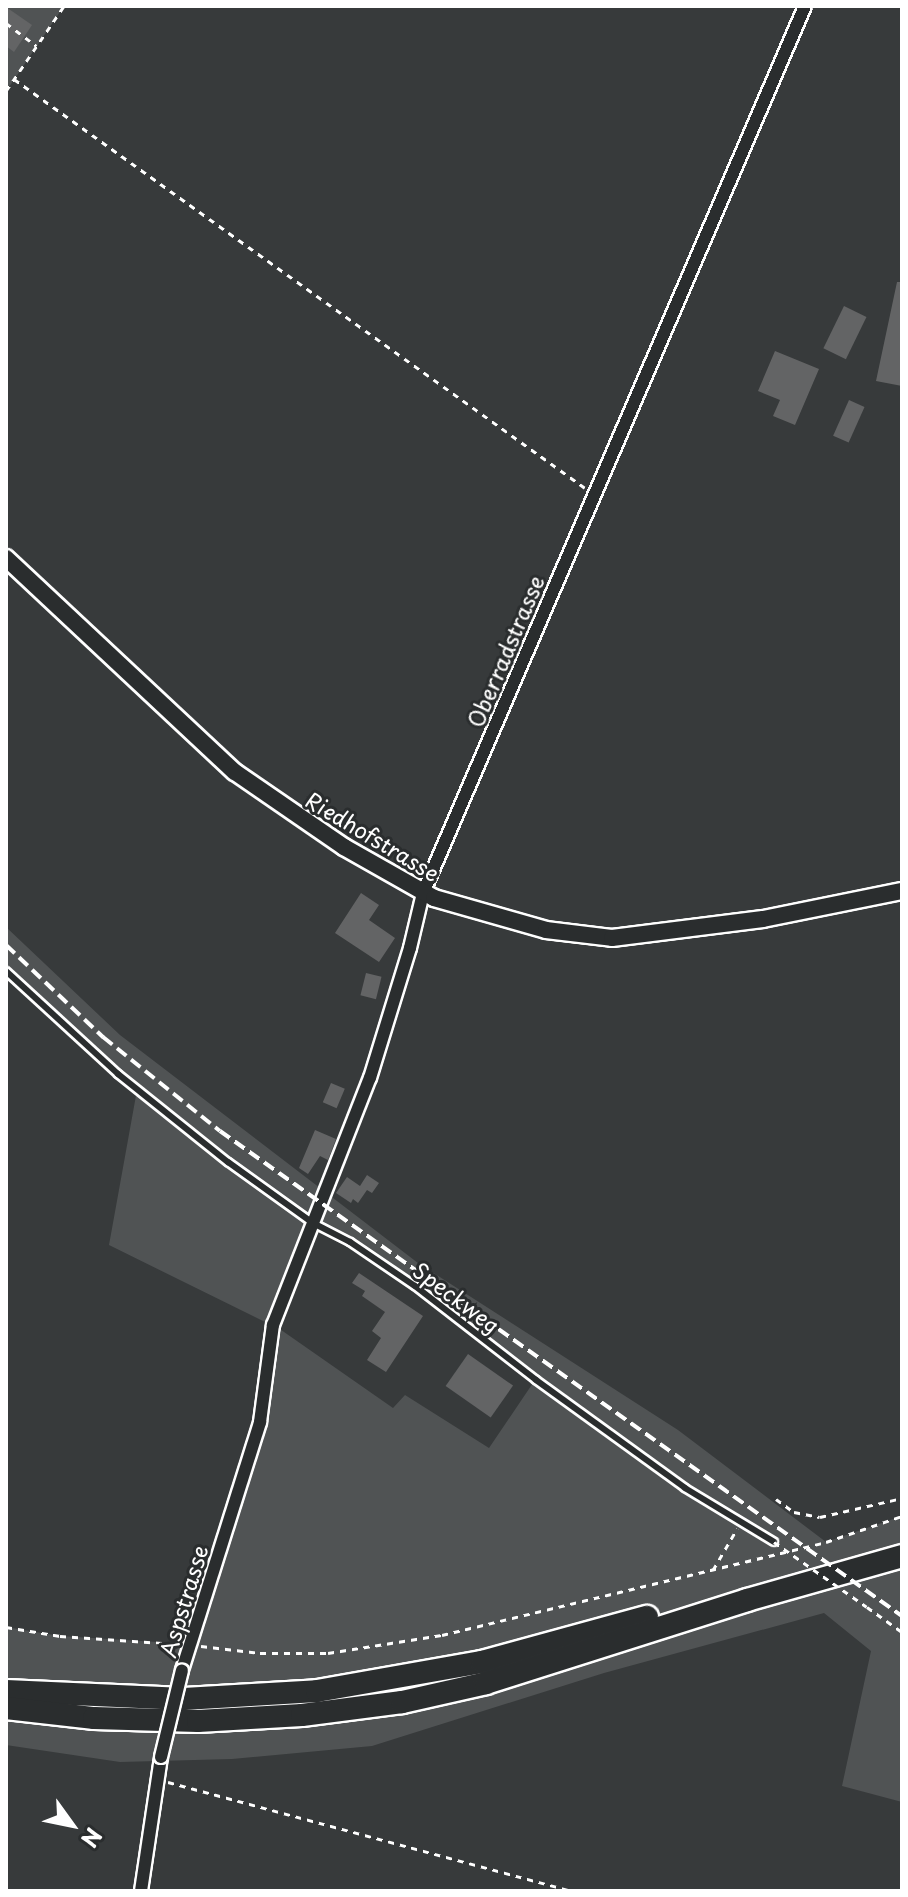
<!DOCTYPE html>
<style>
body{margin:0}
#map{position:relative;width:908px;height:1897px;overflow:hidden;background:#373a3b;font-family:"Playpen Sans",sans-serif}
div>[style]{position:absolute}
[style*='--x']{left:calc(var(--x)*1px);top:calc(var(--y)*1px);width:calc(var(--w)*1px);rotate:calc(var(--a)*1deg)}
.green>*{inset:0;background:#505354}
.building>*{inset:0;background:#636465;transform-origin:0 0}
.path>*{height:3px;margin-top:-1.5px;transform-origin:0;background:repeating-linear-gradient(90deg,#fff 0 6px,transparent 0 12px)}
.roads{filter:drop-shadow(2px 0 #fff) drop-shadow(-2px 0 #fff) drop-shadow(0 2px #fff) drop-shadow(0 -2px #fff)}
.lane>*{height:6px;margin:-3px;padding:0 3px;transform-origin:3px;border-radius:3px;background:#2a2d2e}
.street>*{height:12px;margin:-6px;padding:0 6px;transform-origin:6px;border-radius:6px;background:#2a2d2e}
.secondary>*{height:16px;margin:-8px;padding:0 8px;transform-origin:8px;border-radius:8px;background:#2a2d2e}
.highway>*{height:22px;margin:-11px;padding:0 11px;transform-origin:11px;border-radius:11px;background:#2a2d2e}
.rail>*{height:4px;margin-top:-2px;transform-origin:0;background:repeating-linear-gradient(90deg,#fff 0 12px,transparent 0 18px)}
.path-bridge>*{height:3px;margin-top:-1.5px;transform-origin:0;background:repeating-linear-gradient(90deg,#fff 0 6px,transparent 0 12px)}
.bridges{filter:drop-shadow(2px 0 #fff) drop-shadow(-2px 0 #fff) drop-shadow(0 2px #fff) drop-shadow(0 -2px #fff)}
.street-bridge>*{height:12px;margin:-6px;padding:0 6px;transform-origin:6px;border-radius:6px;background:#2a2d2e}
span{translate:-50% -50%;white-space:nowrap;text-align:center;line-height:1.15;-webkit-text-stroke:6px #2a2d2e;paint-order:stroke}
.street-label{font-size:22px;color:#fff}
.frame{position:absolute;inset:0;border:8px solid #fff;pointer-events:none}
.north{position:absolute;left:32px;top:1785px;width:80px;height:80px;-webkit-text-stroke:6px #2a2d2e;paint-order:stroke;rotate:123deg;font-size:22px;font-weight:700;line-height:32px;text-align:center;color:#fff}
.north::after{content:'';display:block;margin:auto;width:28px;height:36px;background:#fff;clip-path:polygon(50% 0,100% 100%,50% 72%,0 100%)}
</style>
<div id="map">
<div class="green">
<i style="clip-path:polygon(6px 6px,64px 6px,7px 90px,6px 89px)"></i>
<i style="clip-path:polygon(evenodd,6px 927px,120px 1035px,418px 1263px,678px 1430px,826px 1542px,902px 1516px,902px 1802px,842px 1786px,871px 1651px,824px 1613px,604px 1673px,372px 1746px,232px 1759px,120px 1762px,6px 1745px,6px 1627px,60px 1636px,190px 1644px,257px 1435px,273px 1326px,109px 1245px,137px 1090px,6px 971px,6px 927px,313px 1223px,350px 1242px,415px 1286px,535px 1380px,489px 1448px,405px 1395px,393px 1408px,274px 1325px,313px 1223px)"></i>
</div>
<div class="building">
<i style="clip-path:polygon(6px 7px,32px 25px,14px 52px,6px 46px)"></i>
<i style="clip-path:polygon(897px 282px,902px 282px,902px 386px,876px 381px)"></i>
<i style="left:844px;top:306px;width:25px;height:47px;rotate:26deg"></i>
<i style="clip-path:polygon(775px 351px,819px 369px,795px 425px,773px 416px,780px 400px,758px 391px)"></i>
<i style="left:849px;top:400px;width:17px;height:39px;rotate:24deg"></i>
<i style="clip-path:polygon(361px 893px,379px 905px,369px 920px,395px 938px,379px 962px,335px 933px)"></i>
<i style="left:366px;top:973px;width:16px;height:23px;rotate:14deg"></i>
<i style="left:331px;top:1083px;width:15px;height:21px;rotate:23deg"></i>
<i style="clip-path:polygon(315px 1130px,336px 1139px,328px 1160px,320px 1156px,308px 1174px,299px 1168px)"></i>
<i style="clip-path:polygon(367px 1175px,379px 1183px,372px 1193px,367px 1190px,358px 1203px,353px 1199px,351px 1203px,336px 1193px,347px 1177px,360px 1186px)"></i>
<i style="clip-path:polygon(359px 1273px,423px 1316px,386px 1372px,367px 1360px,381px 1338px,372px 1331px,385px 1312px,362px 1296px,365px 1291px,352px 1283px)"></i>
<i style="left:468px;top:1354px;width:55px;height:39px;rotate:35deg"></i>
</div>
<div class="path">
<i style="--x:6;--y:23;--w:38;--a:37"></i>
<i style="--x:14;--y:79;--w:702;--a:35.61"></i>
<i style="--x:6;--y:91;--w:103;--a:-55.7"></i>
<i style="--x:776;--y:1499;--w:22;--a:36"></i>
<i style="--x:794;--y:1512;--w:26;--a:11"></i>
<i style="--x:820;--y:1517;--w:84;--a:-13"></i>
<i style="--x:713;--y:1570;--w:48;--a:-59.7"></i>
<i style="--x:867;--y:1607;--w:43;--a:35.5"></i>
<i style="--x:6;--y:1627;--w:55;--a:9.5"></i>
<i style="--x:60;--y:1636;--w:117;--a:3.9"></i>
<i style="--x:201;--y:1646;--w:59;--a:6.8"></i>
<i style="--x:260;--y:1653;--w:68;--a:0"></i>
<i style="--x:328;--y:1653;--w:115;--a:-9"></i>
<i style="--x:442;--y:1635;--w:395;--a:-13.6"></i>
<i style="--x:826;--y:1542;--w:80;--a:-18.9"></i>
<i style="--x:168;--y:1782;--w:418;--a:15.1"></i>
</div>
<div class="roads">
<div class="lane">
<i style="--x:6;--y:971;--w:152;--a:42.6"></i>
<i style="--x:118;--y:1074;--w:141;--a:38.7"></i>
<i style="--x:228;--y:1162;--w:105;--a:35.7"></i>
<i style="--x:313;--y:1223;--w:42;--a:27.2"></i>
<i style="--x:350;--y:1242;--w:78;--a:34.1"></i>
<i style="--x:415;--y:1286;--w:153;--a:37.8"></i>
<i style="--x:536;--y:1380;--w:184;--a:35.9"></i>
<i style="--x:685;--y:1488;--w:104;--a:31.2"></i>
</div>
<div class="street">
<i style="--x:182;--y:1670;--w:260;--a:-72.5"></i>
<i style="--x:260;--y:1422;--w:98;--a:-82.4"></i>
<i style="--x:273;--y:1325;--w:265;--a:-68.6"></i>
<i style="--x:370;--y:1078;--w:136;--a:-72.9"></i>
<i style="--x:410;--y:948;--w:57;--a:-76.7"></i>
<i style="--x:423;--y:893;--w:966;--a:-66.7"></i>
<i style="--x:141;--y:1891;--w:135;--a:-81.5"></i>
</div>
<div class="secondary">
<i style="--x:6;--y:558;--w:313;--a:43.1"></i>
<i style="--x:235;--y:772;--w:132;--a:34.5"></i>
<i style="--x:344;--y:847;--w:103;--a:29.5"></i>
<i style="--x:434;--y:898;--w:116;--a:15.9"></i>
<i style="--x:546;--y:930;--w:66;--a:6.9"></i>
<i style="--x:612;--y:938;--w:152;--a:-7.2"></i>
<i style="--x:763;--y:919;--w:142;--a:-11.4"></i>
</div>
<div class="highway">
<i style="--x:6;--y:1691;--w:178;--a:2.6"></i>
<i style="--x:184;--y:1699;--w:133;--a:-3.4"></i>
<i style="--x:317;--y:1691;--w:168;--a:-10"></i>
<i style="--x:482;--y:1662;--w:171;--a:-15.3"></i>
<i style="--x:6;--y:1708;--w:89;--a:6.5"></i>
<i style="--x:94;--y:1718;--w:104;--a:1.7"></i>
<i style="--x:198;--y:1721;--w:104;--a:-3.3"></i>
<i style="--x:302;--y:1715;--w:101;--a:-7.4"></i>
<i style="--x:402;--y:1702;--w:86;--a:-12.7"></i>
<i style="--x:486;--y:1683;--w:274;--a:-17.6"></i>
<i style="--x:747;--y:1600;--w:161;--a:-15.8"></i>
</div>
</div>
<div class="rail">
<i style="--x:6;--y:945;--w:134;--a:43.5"></i>
<i style="--x:103;--y:1037;--w:150;--a:38.8"></i>
<i style="--x:220;--y:1131;--w:837;--a:35.42"></i>
</div>
<div class="path-bridge">
<i style="--x:774;--y:1542;--w:113;--a:35"></i>
</div>
<div class="bridges">
<div class="street-bridge">
<i style="--x:161;--y:1757;--w:89;--a:-76.4"></i>
</div>
</div>
<div class="street-label">
<span style="left:505px;top:651px;rotate:-67deg">Oberradstrasse</span>
<span style="left:373px;top:836px;rotate:31deg">Riedhofstrasse</span>
<span style="left:457px;top:1297px;rotate:37deg">Speckweg</span>
<span style="left:183px;top:1601px;rotate:-73deg">Aspstrasse</span>
</div>
<div class="frame"></div>
<div class="north">N</div>
</div>
